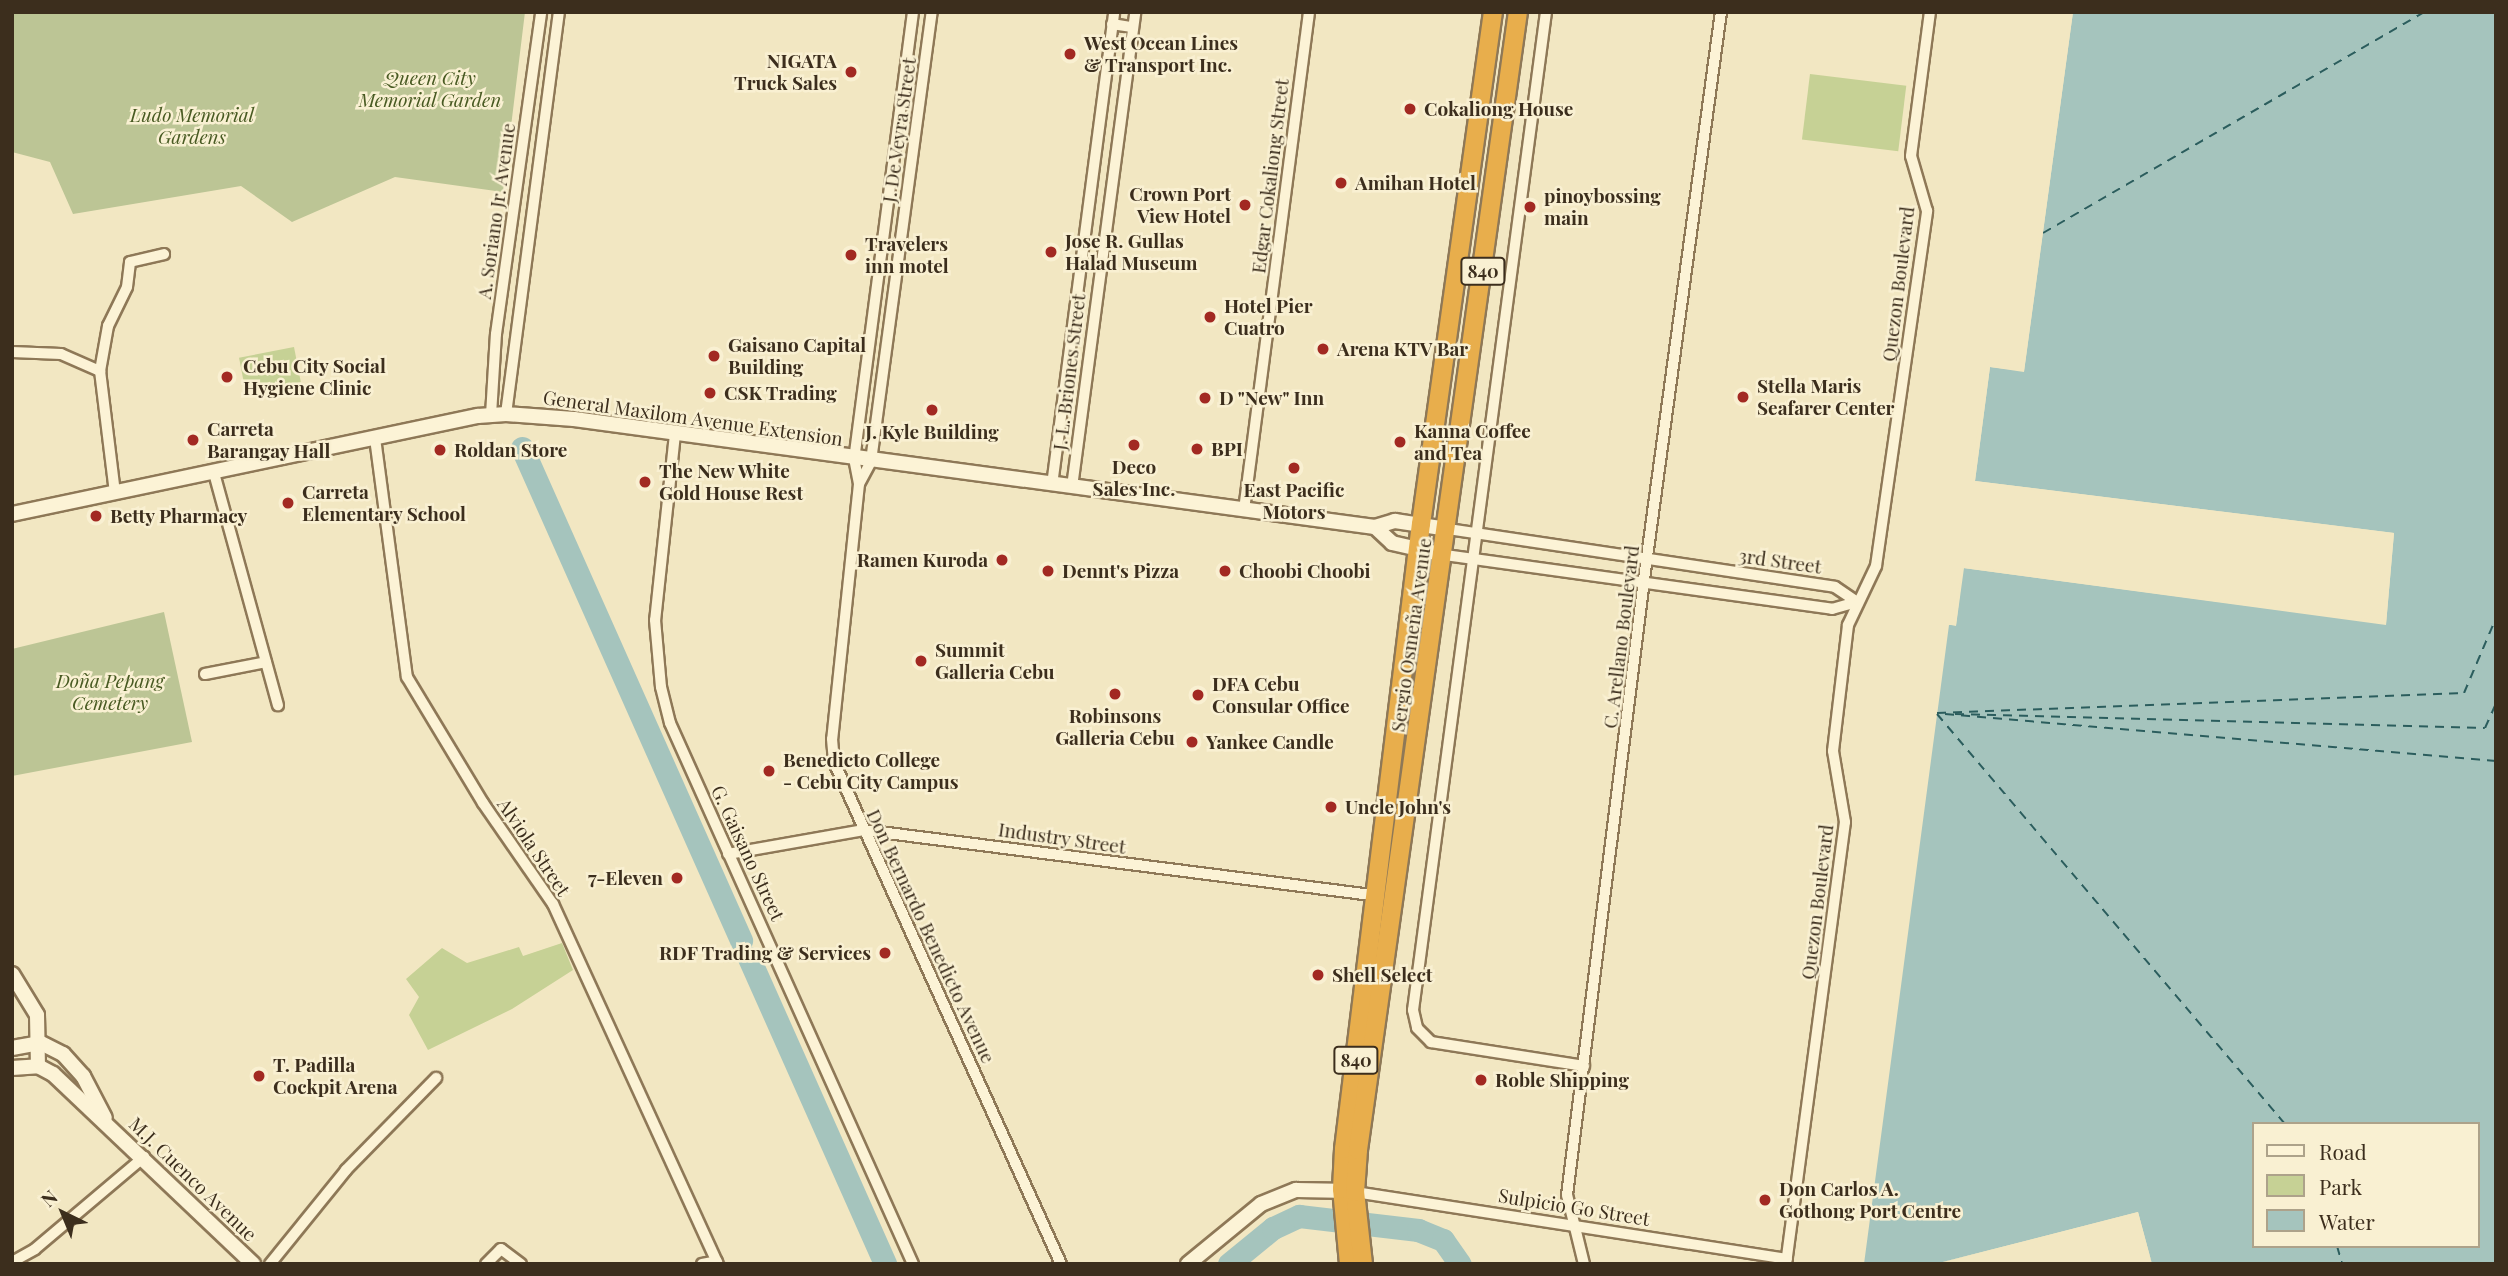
<!DOCTYPE html>
<meta charset="utf-8">
<style>
body{margin:0}
#map{position:relative;width:2508px;height:1276px;overflow:hidden;background:#f2e7c2;font-family:"Playfair Display",serif}
div>[style]{position:absolute}
[style*='--x']{left:calc(var(--x)*1px);top:calc(var(--y)*1px);width:calc(var(--w)*1px);rotate:calc(var(--a)*1deg)}
.green>*{inset:0;background:#c6d195;transform-origin:0 0}
.cemetery>*{inset:0;background:#bcc595}
.water>*{inset:0;background:#a5c4bd}
.pier>*{inset:0;background:#f2e7c2}
.river>*{height:23px;margin:-11.5px;padding:0 11.5px;transform-origin:11.5px;border-radius:11.5px;background:#a5c4bd}
.ferry>*{height:2px;margin-top:-1px;transform-origin:0;background:repeating-linear-gradient(90deg,#2b5d5d 0 9px,transparent 0 16px)}
.roads{filter:drop-shadow(2px 0 #8e7857) drop-shadow(-2px 0 #8e7857) drop-shadow(0 2px #8e7857) drop-shadow(0 -2px #8e7857)}
.street>*{height:10px;margin:-5px;padding:0 5px;transform-origin:5px;border-radius:5px;background:#fcf3d6}
.secondary>*{height:14px;margin:-7px;padding:0 7px;transform-origin:7px;border-radius:7px;background:#fcf3d6}
.highway>*{height:18px;margin:-9px;padding:0 9px;transform-origin:9px;border-radius:9px;background:#e8ae4c}
.dots>*{width:19px;height:19px;translate:-50% -50%;box-sizing:border-box;border:4px solid #f9f0d2;border-radius:50%}
span{translate:-50% -50%;white-space:nowrap;text-align:center;line-height:1.15;-webkit-text-stroke:5px #f9f0d2;paint-order:stroke}
.shield-label span{padding:2px 5px;background:#f9f0d2;border:2px solid;border-radius:5px;-webkit-text-stroke-width:0}
.shield-label{font-size:18px;color:#3c2e1d;font-weight:700}
.poi-label{font-size:19px;color:#3c2e1d;font-weight:700}
.left{translate:0 -50%;text-align:left}
.right{translate:-100% -50%;text-align:right}
.park-label{font-size:19px;color:#485a22;font-style:italic}
.street-label{font-size:19px;color:#3c2e1d}
.frame{position:absolute;inset:0;border:14px solid #3c2e1d;pointer-events:none}
.legend{position:absolute;left:2252px;top:1122px;width:228px;height:126px;box-sizing:border-box;background:#f9f0d2;border:2px solid #ada28a;margin:0;padding:9px 12px;list-style:none;font-size:21px;color:#3c2e1d}
.legend li{display:flex;align-items:center;gap:14px;height:35px}
.legend b{width:35px;border:2px solid #ada28a}
.north{position:absolute;left:28px;top:1178px;width:70px;height:70px;-webkit-text-stroke:5px #f9f0d2;paint-order:stroke;rotate:317deg;font-size:19px;font-weight:700;line-height:28px;text-align:center;color:#3c2e1d}
.north::after{content:'';display:block;margin:auto;width:24px;height:32px;background:#3c2e1d;clip-path:polygon(50% 0,100% 100%,50% 72%,0 100%)}
</style>
<div id="map">
<div class="green">
<i style="left:1810px;top:74px;width:97px;height:66px;rotate:7deg"></i>
<i style="left:294px;top:347px;width:36px;height:56px;rotate:79deg"></i>
<i style="clip-path:polygon(562px 943px,573px 970px,512px 1009px,428px 1050px,409px 1015px,419px 997px,406px 979px,442px 948px,467px 963px,519px 947px,523px 956px)"></i>
</div>
<div class="cemetery">
<i style="clip-path:polygon(12px 12px,525px 12px,503px 192px,395px 177px,292px 222px,241px 186px,73px 214px,50px 162px,12px 152px)"></i>
<i style="clip-path:polygon(164px 612px,192px 742px,12px 776px,12px 649px)"></i>
</div>
<div class="water">
<i style="clip-path:polygon(evenodd,2073px 12px,2496px 12px,2496px 1264px,2152px 1264px,2138px 1212px,1935px 1264px,1864px 1264px,1949px 625px,1956px 625px,1963px 568px,2386px 624px,2394px 533px,1975px 481px,1990px 367px,2024px 371px,2073px 12px,2254px 1124px,2478px 1124px,2478px 1246px,2254px 1246px,2254px 1124px)"></i>
</div>
<div class="pier">
<i style="clip-path:polygon(2070px 12px,2073px 12px,2024px 372px,1990px 367px,1975px 481px,2394px 533px,2386px 625px,1964px 568px,1956px 626px,1946px 624px,1953px 622px,1963px 565px,2383px 621px,2391px 536px,1971px 482px,1986px 366px,2021px 368px)"></i>
<i style="clip-path:polygon(2138px 1212px,2152px 1264px,2136px 1216px,1935px 1264px)"></i>
</div>
<div class="river">
<i style="--x:522;--y:448;--w:539;--a:66.01"></i>
<i style="--x:749;--y:958;--w:335;--a:66"></i>
<i style="--x:1229;--y:1264;--w:57;--a:-39.3"></i>
<i style="--x:1273;--y:1228;--w:29;--a:-25"></i>
<i style="--x:1299;--y:1216;--w:120;--a:6.7"></i>
<i style="--x:1418;--y:1230;--w:27;--a:22"></i>
<i style="--x:1443;--y:1240;--w:29;--a:55"></i>
</div>
<div class="ferry">
<i style="--x:2043;--y:233;--w:441;--a:-30.1"></i>
<i style="--x:1937;--y:713;--w:527;--a:-2.17"></i>
<i style="--x:2464;--y:693;--w:82;--a:-66.9"></i>
<i style="--x:1937;--y:714;--w:538;--a:49.68"></i>
<i style="--x:1945;--y:714;--w:553;--a:4.88"></i>
<i style="--x:1955;--y:714;--w:530;--a:1.51"></i>
<i style="--x:2485;--y:728;--w:27;--a:-66"></i>
<i style="--x:2337;--y:1246;--w:19;--a:74"></i>
</div>
<div class="roads">
<div class="street">
<i style="--x:913;--y:12;--w:450;--a:97.5"></i>
<i style="--x:854;--y:458;--w:26;--a:79"></i>
<i style="--x:859;--y:484;--w:256;--a:96"></i>
<i style="--x:832;--y:739;--w:23;--a:85"></i>
<i style="--x:834;--y:762;--w:551;--a:65.67"></i>
<i style="--x:1546;--y:12;--w:1007;--a:97.59"></i>
<i style="--x:1413;--y:1010;--w:18;--a:77"></i>
<i style="--x:1417;--y:1028;--w:20;--a:45"></i>
<i style="--x:1431;--y:1042;--w:155;--a:8.9"></i>
<i style="--x:1112;--y:24;--w:20;--a:9"></i>
<i style="--x:12;--y:352;--w:49;--a:2.3"></i>
<i style="--x:61;--y:354;--w:43;--a:23.6"></i>
<i style="--x:506;--y:414;--w:405;--a:-82.5"></i>
<i style="--x:491;--y:415;--w:81;--a:-86.5"></i>
<i style="--x:496;--y:334;--w:325;--a:-82"></i>
<i style="--x:675;--y:434;--w:187;--a:96.1"></i>
<i style="--x:655;--y:620;--w:67;--a:84.9"></i>
<i style="--x:661;--y:687;--w:37;--a:76"></i>
<i style="--x:670;--y:723;--w:593;--a:65.81"></i>
<i style="--x:375;--y:438;--w:241;--a:82.4"></i>
<i style="--x:407;--y:677;--w:147;--a:58.9"></i>
<i style="--x:483;--y:803;--w:123;--a:55.3"></i>
<i style="--x:553;--y:904;--w:396;--a:65.4"></i>
<i style="--x:214;--y:473;--w:241;--a:74.6"></i>
<i style="--x:859;--y:484;--w:26;--a:-62"></i>
<i style="--x:871;--y:461;--w:453;--a:-82.3"></i>
<i style="--x:1052;--y:485;--w:477;--a:-82.5"></i>
<i style="--x:1072;--y:487;--w:479;--a:-82.4"></i>
<i style="--x:115;--y:493;--w:123;--a:-97"></i>
<i style="--x:100;--y:371;--w:46;--a:-79.9"></i>
<i style="--x:108;--y:326;--w:43;--a:-64"></i>
<i style="--x:127;--y:287;--w:25;--a:-83"></i>
<i style="--x:130;--y:262;--w:35;--a:-13"></i>
<i style="--x:1244;--y:510;--w:502;--a:-82.56"></i>
<i style="--x:1448;--y:529;--w:391;--a:8.5"></i>
<i style="--x:1835;--y:587;--w:27;--a:34"></i>
<i style="--x:1445;--y:555;--w:391;--a:7.9"></i>
<i style="--x:1832;--y:609;--w:26;--a:-16"></i>
<i style="--x:205;--y:674;--w:62;--a:-11.1"></i>
<i style="--x:728;--y:854;--w:138;--a:-10"></i>
<i style="--x:864;--y:830;--w:519;--a:7.3"></i>
<i style="--x:1355;--y:1192;--w:437;--a:8.8"></i>
<i style="--x:12;--y:1262;--w:26;--a:-29"></i>
<i style="--x:35;--y:1249;--w:143;--a:-40.2"></i>
<i style="--x:270;--y:1264;--w:121;--a:-51"></i>
<i style="--x:346;--y:1170;--w:129;--a:-45.6"></i>
<i style="--x:486;--y:1264;--w:21;--a:-45"></i>
<i style="--x:501;--y:1249;--w:25;--a:37"></i>
<i style="--x:702;--y:1264;--w:15;--a:-11"></i>
<i style="--x:1584;--y:1264;--w:71;--a:-103.8"></i>
<i style="--x:1567;--y:1195;--w:621;--a:-82.87"></i>
<i style="--x:1644;--y:579;--w:572;--a:-82.27"></i>
<i style="--x:1786;--y:1264;--w:446;--a:-82.4"></i>
<i style="--x:1845;--y:822;--w:72;--a:-99.6"></i>
<i style="--x:1833;--y:751;--w:127;--a:-83.2"></i>
<i style="--x:1848;--y:625;--w:65;--a:-64.6"></i>
<i style="--x:1876;--y:566;--w:359;--a:-81.8"></i>
<i style="--x:1927;--y:211;--w:57;--a:-106.2"></i>
<i style="--x:1911;--y:156;--w:145;--a:-82.5"></i>
</div>
<div class="secondary">
<i style="--x:12;--y:514;--w:476;--a:-11.9"></i>
<i style="--x:478;--y:416;--w:28;--a:-4"></i>
<i style="--x:506;--y:414;--w:68;--a:4.2"></i>
<i style="--x:574;--y:419;--w:808;--a:7.68"></i>
<i style="--x:1375;--y:527;--w:21;--a:-17"></i>
<i style="--x:1395;--y:521;--w:54;--a:8.6"></i>
<i style="--x:1375;--y:527;--w:23;--a:43"></i>
<i style="--x:1392;--y:543;--w:54;--a:12.8"></i>
<i style="--x:12;--y:974;--w:48;--a:58.6"></i>
<i style="--x:37;--y:1015;--w:51;--a:88.9"></i>
<i style="--x:12;--y:1048;--w:29;--a:-10"></i>
<i style="--x:41;--y:1043;--w:25;--a:27"></i>
<i style="--x:63;--y:1054;--w:30;--a:48"></i>
<i style="--x:83;--y:1076;--w:47;--a:62.4"></i>
<i style="--x:12;--y:1068;--w:26;--a:-4"></i>
<i style="--x:38;--y:1066;--w:17;--a:28"></i>
<i style="--x:53;--y:1074;--w:276;--a:43.5"></i>
<i style="--x:1188;--y:1264;--w:94;--a:-39.4"></i>
<i style="--x:1261;--y:1204;--w:38;--a:-22"></i>
<i style="--x:1296;--y:1190;--w:55;--a:1"></i>
</div>
<div class="highway">
<i style="--x:1349;--y:1264;--w:75;--a:-95.3"></i>
<i style="--x:1342;--y:1189;--w:40;--a:-87.1"></i>
<i style="--x:1344;--y:1149;--w:630;--a:-82.98"></i>
<i style="--x:1421;--y:524;--w:517;--a:-82"></i>
<i style="--x:1363;--y:1264;--w:72;--a:-96.3"></i>
<i style="--x:1355;--y:1192;--w:42;--a:-85.9"></i>
<i style="--x:1358;--y:1150;--w:1149;--a:-82"></i>
</div>
</div>
<div class="dots">
<i style="left:1070px;top:54px;background:#a22922"></i>
<i style="left:851px;top:72px;background:#a22922"></i>
<i style="left:1410px;top:109px;background:#a22922"></i>
<i style="left:1341px;top:183px;background:#a22922"></i>
<i style="left:1245px;top:205px;background:#a22922"></i>
<i style="left:1530px;top:207px;background:#a22922"></i>
<i style="left:1051px;top:252px;background:#a22922"></i>
<i style="left:851px;top:255px;background:#a22922"></i>
<i style="left:1210px;top:317px;background:#a22922"></i>
<i style="left:1323px;top:349px;background:#a22922"></i>
<i style="left:714px;top:356px;background:#a22922"></i>
<i style="left:227px;top:377px;background:#a22922"></i>
<i style="left:710px;top:393px;background:#a22922"></i>
<i style="left:1743px;top:397px;background:#a22922"></i>
<i style="left:1205px;top:398px;background:#a22922"></i>
<i style="left:932px;top:410px;background:#a22922"></i>
<i style="left:193px;top:440px;background:#a22922"></i>
<i style="left:1400px;top:442px;background:#a22922"></i>
<i style="left:1134px;top:445px;background:#a22922"></i>
<i style="left:1197px;top:449px;background:#a22922"></i>
<i style="left:440px;top:450px;background:#a22922"></i>
<i style="left:1294px;top:468px;background:#a22922"></i>
<i style="left:645px;top:482px;background:#a22922"></i>
<i style="left:288px;top:503px;background:#a22922"></i>
<i style="left:96px;top:516px;background:#a22922"></i>
<i style="left:1002px;top:560px;background:#a22922"></i>
<i style="left:1048px;top:571px;background:#a22922"></i>
<i style="left:1225px;top:571px;background:#a22922"></i>
<i style="left:921px;top:661px;background:#a22922"></i>
<i style="left:1115px;top:694px;background:#a22922"></i>
<i style="left:1198px;top:695px;background:#a22922"></i>
<i style="left:1192px;top:742px;background:#a22922"></i>
<i style="left:769px;top:771px;background:#a22922"></i>
<i style="left:1331px;top:807px;background:#a22922"></i>
<i style="left:677px;top:878px;background:#a22922"></i>
<i style="left:885px;top:953px;background:#a22922"></i>
<i style="left:1318px;top:975px;background:#a22922"></i>
<i style="left:259px;top:1076px;background:#a22922"></i>
<i style="left:1481px;top:1080px;background:#a22922"></i>
<i style="left:1765px;top:1200px;background:#a22922"></i>
</div>
<div class="shield-label">
<span style="left:1483px;top:271px">840</span>
<span style="left:1356px;top:1060px">840</span>
</div>
<div class="poi-label">
<span class="left" style="left:1084px;top:54px">West Ocean Lines<br>&amp; Transport Inc.</span>
<span class="right" style="left:837px;top:72px">NIGATA<br>Truck Sales</span>
<span class="left" style="left:1424px;top:109px">Cokaliong House</span>
<span class="left" style="left:1355px;top:183px">Amihan Hotel</span>
<span class="right" style="left:1231px;top:205px">Crown Port<br>View Hotel</span>
<span class="left" style="left:1544px;top:207px">pinoybossing<br>main</span>
<span class="left" style="left:1065px;top:252px">Jose R. Gullas<br>Halad Museum</span>
<span class="left" style="left:865px;top:255px">Travelers<br>inn motel</span>
<span class="left" style="left:1224px;top:317px">Hotel Pier<br>Cuatro</span>
<span class="left" style="left:728px;top:356px">Gaisano Capital<br>Building</span>
<span class="left" style="left:1337px;top:349px">Arena KTV Bar</span>
<span class="left" style="left:243px;top:377px">Cebu City Social<br>Hygiene Clinic</span>
<span class="left" style="left:1757px;top:397px">Stella Maris<br>Seafarer Center</span>
<span class="left" style="left:724px;top:393px">CSK Trading</span>
<span class="left" style="left:1219px;top:398px">D "New" Inn</span>
<span class="left" style="left:207px;top:440px">Carreta<br>Barangay Hall</span>
<span class="left" style="left:1414px;top:442px">Kanna Coffee<br>and Tea</span>
<span style="left:932px;top:432px">J. Kyle Building</span>
<span class="left" style="left:1211px;top:449px">BPI</span>
<span class="left" style="left:454px;top:450px">Roldan Store</span>
<span style="left:1134px;top:478px">Deco<br>Sales Inc.</span>
<span class="left" style="left:659px;top:482px">The New White<br>Gold House Rest</span>
<span style="left:1294px;top:501px">East Pacific<br>Motors</span>
<span class="left" style="left:302px;top:503px">Carreta<br>Elementary School</span>
<span class="left" style="left:110px;top:516px">Betty Pharmacy</span>
<span class="right" style="left:988px;top:560px">Ramen Kuroda</span>
<span class="left" style="left:1062px;top:571px">Dennt's Pizza</span>
<span class="left" style="left:1239px;top:571px">Choobi Choobi</span>
<span class="left" style="left:935px;top:661px">Summit<br>Galleria Cebu</span>
<span class="left" style="left:1212px;top:695px">DFA Cebu<br>Consular Office</span>
<span style="left:1115px;top:727px">Robinsons<br>Galleria Cebu</span>
<span class="left" style="left:1206px;top:742px">Yankee Candle</span>
<span class="left" style="left:783px;top:771px">Benedicto College<br>- Cebu City Campus</span>
<span class="left" style="left:1345px;top:807px">Uncle John's</span>
<span class="right" style="left:663px;top:878px">7-Eleven</span>
<span class="right" style="left:871px;top:953px">RDF Trading &amp; Services</span>
<span class="left" style="left:1332px;top:975px">Shell Select</span>
<span class="left" style="left:273px;top:1076px">T. Padilla<br>Cockpit Arena</span>
<span class="left" style="left:1495px;top:1080px">Roble Shipping</span>
<span class="left" style="left:1779px;top:1200px">Don Carlos A.<br>Gothong Port Centre</span>
</div>
<div class="park-label">
<span style="left:430px;top:89px">Queen City<br>Memorial Garden</span>
<span style="left:192px;top:126px">Ludo Memorial<br>Gardens</span>
<span style="left:110px;top:692px">Doña Pepang<br>Cemetery</span>
</div>
<div class="street-label">
<span style="left:899px;top:130px;rotate:-82deg">J. De Veyra Street</span>
<span style="left:1270px;top:176px;rotate:-83deg">Edgar Cokaliong Street</span>
<span style="left:496px;top:211px;rotate:-82deg">A. Soriano Jr. Avenue</span>
<span style="left:1898px;top:284px;rotate:-83deg">Quezon Boulevard</span>
<span style="left:1069px;top:372px;rotate:-83deg">J. L. Briones Street</span>
<span style="left:693px;top:418px;rotate:8deg">General Maxilom Avenue Extension</span>
<span style="left:1780px;top:561px;rotate:8deg">3rd Street</span>
<span style="left:1411px;top:635px;rotate:-82deg">Sergio Osmeña Avenue</span>
<span style="left:1621px;top:637px;rotate:-83deg">C. Arellano Boulevard</span>
<span style="left:1062px;top:838px;rotate:8deg">Industry Street</span>
<span style="left:534px;top:847px;rotate:56deg">Alviola Street</span>
<span style="left:748px;top:853px;rotate:65deg">G. Gaisano Street</span>
<span style="left:1817px;top:902px;rotate:-83deg">Quezon Boulevard</span>
<span style="left:931px;top:936px;rotate:65deg">Don Bernardo Benedicto Avenue</span>
<span style="left:193px;top:1179px;rotate:44deg">M.J. Cuenco Avenue</span>
<span style="left:1574px;top:1207px;rotate:9deg">Sulpicio Go Street</span>
</div>
<div class="frame"></div>
<ul class="legend">
<li><b style="height:9px;background:#fcf3d6"></b>Road</li>
<li><b style="height:19px;background:#c6d195"></b>Park</li>
<li><b style="height:19px;background:#a5c4bd"></b>Water</li>
</ul>
<div class="north">N</div>
</div>
